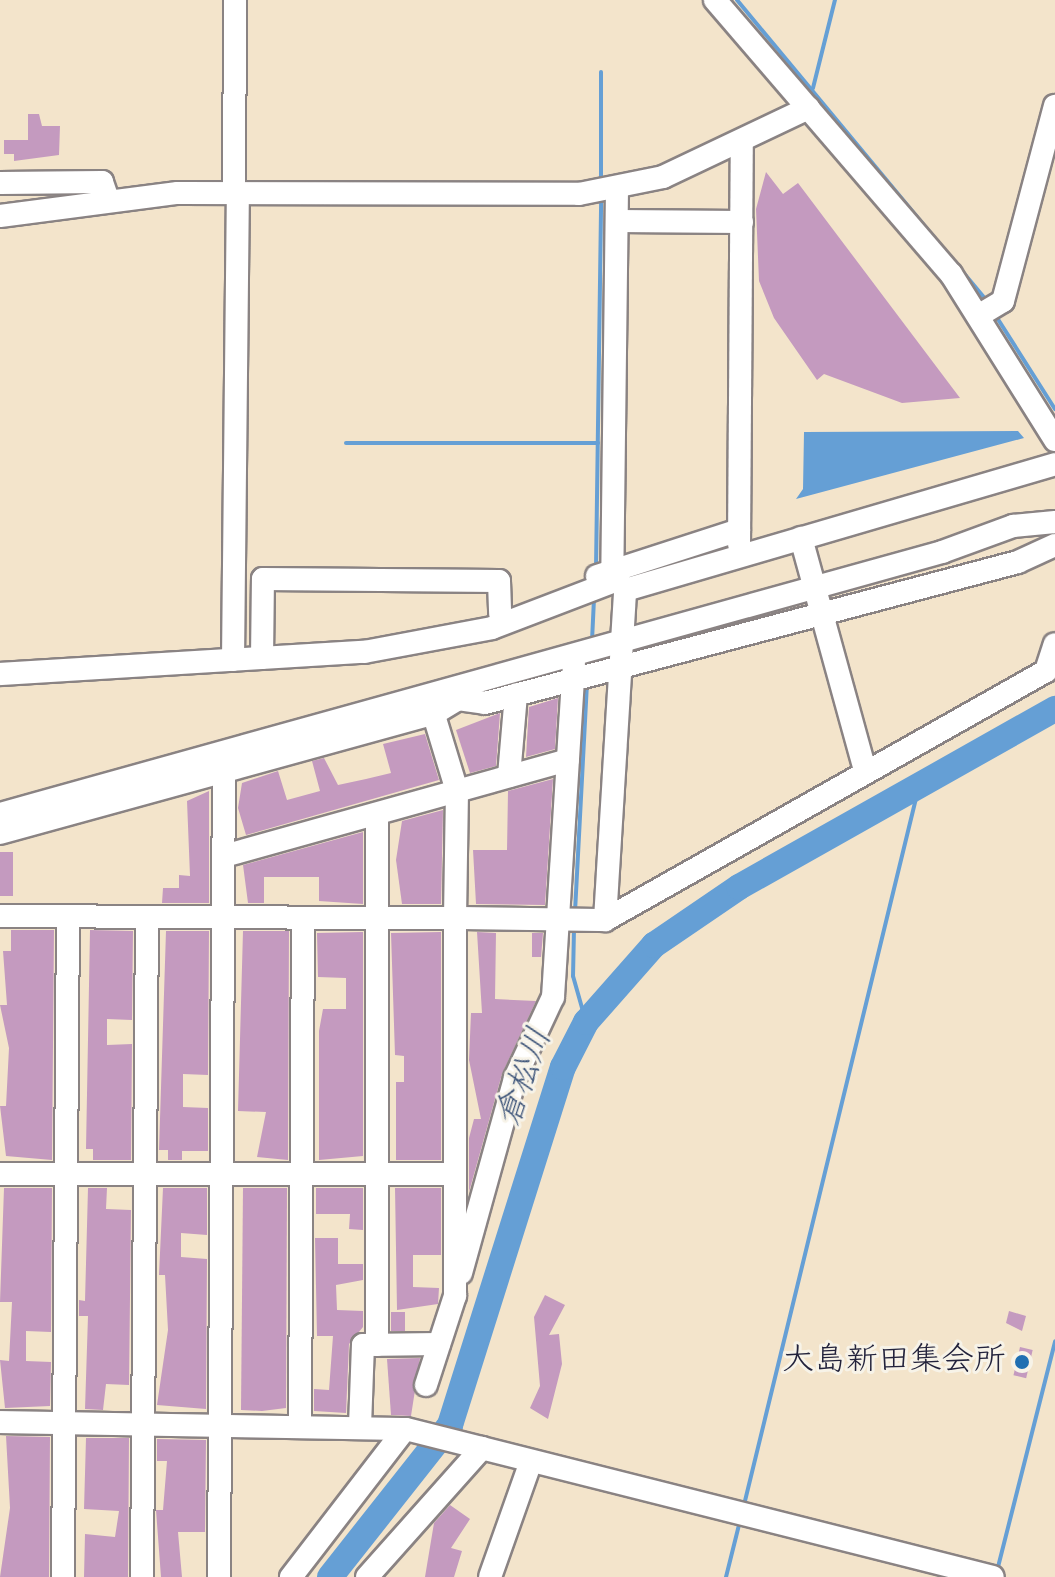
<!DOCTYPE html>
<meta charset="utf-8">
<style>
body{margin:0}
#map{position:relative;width:1055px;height:1577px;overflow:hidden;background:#f3e4cb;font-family:"Indie Flower","Klee One",sans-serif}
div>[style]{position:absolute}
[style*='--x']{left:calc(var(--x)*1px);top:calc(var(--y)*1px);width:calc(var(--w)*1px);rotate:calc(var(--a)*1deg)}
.water>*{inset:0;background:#659fd5}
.stream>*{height:4px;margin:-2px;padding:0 2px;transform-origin:2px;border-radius:2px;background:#659fd5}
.river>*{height:26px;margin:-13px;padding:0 13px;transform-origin:13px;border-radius:13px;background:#659fd5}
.building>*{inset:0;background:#c49abf;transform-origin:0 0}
.roads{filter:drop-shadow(2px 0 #8a8383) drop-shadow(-2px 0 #8a8383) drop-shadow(0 2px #8a8383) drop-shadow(0 -2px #8a8383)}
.minor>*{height:22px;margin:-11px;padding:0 11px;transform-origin:11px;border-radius:11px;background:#fff}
.dots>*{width:22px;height:22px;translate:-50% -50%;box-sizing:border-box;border:4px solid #f7f3e8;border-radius:50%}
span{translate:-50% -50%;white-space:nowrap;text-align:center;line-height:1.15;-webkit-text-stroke:6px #f7f3e8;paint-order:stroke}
.poi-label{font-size:32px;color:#22223b}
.right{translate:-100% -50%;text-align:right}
.water-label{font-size:34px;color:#3d5479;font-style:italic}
</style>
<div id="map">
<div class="water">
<i style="clip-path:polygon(1018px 431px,1024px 438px,796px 499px,803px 489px,804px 432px)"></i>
</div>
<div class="stream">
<i style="--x:737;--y:0;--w:393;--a:50.3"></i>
<i style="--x:813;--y:88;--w:91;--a:-76"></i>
<i style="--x:601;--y:182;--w:110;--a:-90"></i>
<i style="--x:994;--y:313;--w:114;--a:57.6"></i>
<i style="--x:346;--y:443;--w:252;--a:0"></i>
<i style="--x:596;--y:569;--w:370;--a:-89.2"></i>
<i style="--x:592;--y:641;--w:43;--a:-87.3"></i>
<i style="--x:575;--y:912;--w:227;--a:-87"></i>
<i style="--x:574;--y:929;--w:47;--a:91.2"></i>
<i style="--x:573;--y:976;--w:48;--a:74.2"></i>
<i style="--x:744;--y:1505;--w:740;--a:-76.32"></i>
<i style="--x:997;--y:1571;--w:237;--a:-75.8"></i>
<i style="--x:726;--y:1577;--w:58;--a:-76"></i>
</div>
<div class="river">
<i style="--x:330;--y:1577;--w:194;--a:-51.7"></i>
<i style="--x:450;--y:1425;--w:375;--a:-72.5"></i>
<i style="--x:563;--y:1067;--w:51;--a:-62.9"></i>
<i style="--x:586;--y:1022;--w:103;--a:-48.6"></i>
<i style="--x:654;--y:945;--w:103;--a:-34.3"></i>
<i style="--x:739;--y:887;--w:363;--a:-29.4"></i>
</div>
<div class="building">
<i style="clip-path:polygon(28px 114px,39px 114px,42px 126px,60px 126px,59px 155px,14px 161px,14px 154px,4px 154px,4px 140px,28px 140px)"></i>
<i style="clip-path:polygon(766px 172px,783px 194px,798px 183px,960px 398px,902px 403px,824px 374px,817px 380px,774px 318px,759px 281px,756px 209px)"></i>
<i style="clip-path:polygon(558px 698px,555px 749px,526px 757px,529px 707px)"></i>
<i style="clip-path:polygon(500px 713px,496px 766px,470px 773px,456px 730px)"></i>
<i style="clip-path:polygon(425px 734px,439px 780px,246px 835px,238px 808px,242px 783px,278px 771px,287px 800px,320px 791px,312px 761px,324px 758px,338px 785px,366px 779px,391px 773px,383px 744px)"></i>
<i style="clip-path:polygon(553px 779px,545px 905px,476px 904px,473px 850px,507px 850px,508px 791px)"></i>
<i style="clip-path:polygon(209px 791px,209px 903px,162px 903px,163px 888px,179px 888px,179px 875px,190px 876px,187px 801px)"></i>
<i style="clip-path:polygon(443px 810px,441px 904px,402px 904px,396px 860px,402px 821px)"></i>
<i style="clip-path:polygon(363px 832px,363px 904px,319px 901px,319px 877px,264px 877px,264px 903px,248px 903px,243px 865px)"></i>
<i style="left:0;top:852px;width:13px;height:44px"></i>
<i style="clip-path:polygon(11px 930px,54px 930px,52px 1160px,6px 1156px,0 1106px,6px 1106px,9px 1048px,0 1005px,7px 1005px,3px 951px,11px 951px)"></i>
<i style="clip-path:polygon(90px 930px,133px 931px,132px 1020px,107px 1019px,107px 1045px,132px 1044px,131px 1160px,93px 1160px,93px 1149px,86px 1149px)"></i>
<i style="clip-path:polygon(166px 931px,209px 931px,208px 1075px,183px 1074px,183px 1107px,208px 1108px,208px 1151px,182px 1151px,182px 1160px,168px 1160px,168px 1150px,159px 1150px)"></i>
<i style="clip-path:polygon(243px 931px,289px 931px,288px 1160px,257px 1157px,266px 1112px,238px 1111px)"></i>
<i style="clip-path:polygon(363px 932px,363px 1156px,319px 1160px,319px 1031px,323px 1009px,346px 1009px,346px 978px,318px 977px,317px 933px)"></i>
<i style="clip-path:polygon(441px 932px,441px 1160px,396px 1160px,396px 1082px,404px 1082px,404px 1056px,395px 1055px,391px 933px)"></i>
<i style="clip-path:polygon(477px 932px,496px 933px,495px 999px,536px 1001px,502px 1074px,469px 1192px,469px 1138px,474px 1119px,481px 1119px,469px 1060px,471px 1013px,482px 1013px)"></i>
<i style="clip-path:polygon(532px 933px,543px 933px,541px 957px,532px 957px)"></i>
<i style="clip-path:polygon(4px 1188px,52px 1188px,51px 1332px,26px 1331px,26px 1361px,51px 1362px,50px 1406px,5px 1408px,0 1360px,9px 1361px,12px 1302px,0 1302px)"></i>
<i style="clip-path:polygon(88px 1188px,107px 1188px,106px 1209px,131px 1210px,129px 1385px,106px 1384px,103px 1410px,85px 1409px,88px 1316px,79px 1316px,79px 1300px,85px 1301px)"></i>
<i style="clip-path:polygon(163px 1188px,207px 1188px,207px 1235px,181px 1233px,181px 1257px,207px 1259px,206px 1409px,157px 1405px,168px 1330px,165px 1275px,159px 1275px)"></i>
<i style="clip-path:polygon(243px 1188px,287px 1188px,286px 1408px,262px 1411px,241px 1410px)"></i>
<i style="clip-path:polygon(316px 1188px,363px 1188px,363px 1230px,349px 1229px,350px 1214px,316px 1214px)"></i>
<i style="clip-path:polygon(395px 1188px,441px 1188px,441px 1255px,413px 1255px,413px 1287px,439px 1288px,438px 1304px,397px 1310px)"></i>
<i style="clip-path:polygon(315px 1238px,338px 1238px,338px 1264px,363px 1264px,363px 1280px,336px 1285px,337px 1310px,363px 1311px,363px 1327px,349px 1344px,346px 1413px,314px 1411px,314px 1389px,329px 1390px,333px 1336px,317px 1336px)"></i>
<i style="clip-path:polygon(545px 1295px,565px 1305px,549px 1335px,559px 1334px,562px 1364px,548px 1419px,530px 1408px,540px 1386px,534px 1317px)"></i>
<i style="clip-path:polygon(1009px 1311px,1026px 1316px,1022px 1331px,1006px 1323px)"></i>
<i style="left:391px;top:1312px;width:14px;height:19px"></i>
<i style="left:1020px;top:1347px;width:13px;height:29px;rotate:13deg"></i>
<i style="clip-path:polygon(420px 1358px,411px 1416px,391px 1415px,387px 1359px)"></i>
<i style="clip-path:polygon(6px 1436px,50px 1437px,49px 1577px,0 1577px,10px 1508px)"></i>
<i style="clip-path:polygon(86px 1438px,129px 1438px,128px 1577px,84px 1577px,85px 1534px,115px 1537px,119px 1511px,84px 1509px)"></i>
<i style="clip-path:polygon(157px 1439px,206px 1440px,205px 1532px,178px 1532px,182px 1577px,161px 1577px,156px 1510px,163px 1510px,167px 1461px,157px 1461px)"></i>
<i style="clip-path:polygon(450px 1505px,470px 1519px,451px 1548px,462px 1551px,454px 1577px,425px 1577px,434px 1523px)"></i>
</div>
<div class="roads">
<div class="minor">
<i style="--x:715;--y:0;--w:143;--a:49.3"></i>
<i style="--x:0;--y:183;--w:102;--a:-0.6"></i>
<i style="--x:102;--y:182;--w:18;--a:71"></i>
<i style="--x:617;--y:188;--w:383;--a:90.7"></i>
<i style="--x:612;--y:571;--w:12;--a:55"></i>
<i style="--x:234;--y:193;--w:193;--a:-89.7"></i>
<i style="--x:0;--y:216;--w:179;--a:-7.4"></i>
<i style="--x:178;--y:193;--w:401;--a:0.1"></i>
<i style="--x:579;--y:194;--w:86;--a:-11.4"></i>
<i style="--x:663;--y:177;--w:161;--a:-25.4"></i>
<i style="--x:808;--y:108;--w:219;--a:49.3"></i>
<i style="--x:951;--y:274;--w:196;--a:57.9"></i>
<i style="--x:617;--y:221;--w:125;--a:0.5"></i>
<i style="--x:978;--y:316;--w:29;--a:-31"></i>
<i style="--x:1003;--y:301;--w:202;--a:-75.1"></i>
<i style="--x:801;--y:538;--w:241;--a:74.6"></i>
<i style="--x:739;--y:544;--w:399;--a:-89.6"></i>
<i style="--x:597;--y:576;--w:149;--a:-17.9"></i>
<i style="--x:262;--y:658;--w:79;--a:-89.3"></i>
<i style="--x:263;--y:579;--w:236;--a:0.5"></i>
<i style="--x:499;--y:581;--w:33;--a:88"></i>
<i style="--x:233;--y:660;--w:467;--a:-89.4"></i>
<i style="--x:0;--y:674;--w:365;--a:-3.5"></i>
<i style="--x:364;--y:652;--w:130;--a:-10.6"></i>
<i style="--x:492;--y:628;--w:135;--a:-20.9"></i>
<i style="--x:509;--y:776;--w:82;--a:-85.1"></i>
<i style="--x:0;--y:814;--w:978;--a:-15.54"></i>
<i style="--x:942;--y:552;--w:76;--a:-20.1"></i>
<i style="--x:1013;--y:526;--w:42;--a:-5.4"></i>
<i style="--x:0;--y:833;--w:451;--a:-15.4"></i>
<i style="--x:435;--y:713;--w:27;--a:-31"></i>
<i style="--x:458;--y:699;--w:27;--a:8"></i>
<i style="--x:485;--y:703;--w:551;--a:-14.82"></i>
<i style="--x:1018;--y:562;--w:41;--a:-24.7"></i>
<i style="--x:224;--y:856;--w:357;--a:-15.6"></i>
<i style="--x:0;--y:916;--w:455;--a:0.3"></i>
<i style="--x:455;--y:918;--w:127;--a:-89.1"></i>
<i style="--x:457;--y:791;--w:96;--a:-106.9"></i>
<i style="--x:605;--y:920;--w:331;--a:-86.5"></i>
<i style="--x:625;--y:590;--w:448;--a:-16.3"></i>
<i style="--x:0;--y:1174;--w:453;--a:0"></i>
<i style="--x:461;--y:1273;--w:202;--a:-74.5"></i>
<i style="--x:515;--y:1078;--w:89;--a:-64.9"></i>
<i style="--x:553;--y:997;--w:334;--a:-86.4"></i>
<i style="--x:377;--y:1345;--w:531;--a:-90"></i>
<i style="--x:426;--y:1385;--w:94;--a:-72"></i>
<i style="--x:455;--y:1296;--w:378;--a:-90"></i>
<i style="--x:455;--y:918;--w:150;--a:0.8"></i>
<i style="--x:605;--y:920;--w:506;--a:-29.45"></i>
<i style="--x:1046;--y:671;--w:28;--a:-72"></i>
<i style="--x:0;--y:1422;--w:405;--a:1"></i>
<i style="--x:405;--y:1429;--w:187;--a:127.6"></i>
<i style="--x:300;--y:1425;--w:507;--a:-89.66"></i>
<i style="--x:360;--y:1426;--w:81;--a:-87.9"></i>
<i style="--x:363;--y:1345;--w:76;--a:-0.8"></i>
<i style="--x:406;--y:1429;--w:605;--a:14.15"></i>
<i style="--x:63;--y:1577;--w:661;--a:-89.57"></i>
<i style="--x:142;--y:1577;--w:660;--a:-89.57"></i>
<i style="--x:219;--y:1577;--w:816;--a:-89.65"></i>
<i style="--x:367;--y:1577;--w:173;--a:-48.3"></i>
<i style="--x:490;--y:1577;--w:123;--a:-70.5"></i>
</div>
</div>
<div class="dots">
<i style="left:1022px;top:1362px;background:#1f6fb2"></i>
</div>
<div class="poi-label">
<span class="right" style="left:1006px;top:1362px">大島新田集会所</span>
</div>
<div class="water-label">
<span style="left:526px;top:1078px;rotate:-70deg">倉松川</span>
</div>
</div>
